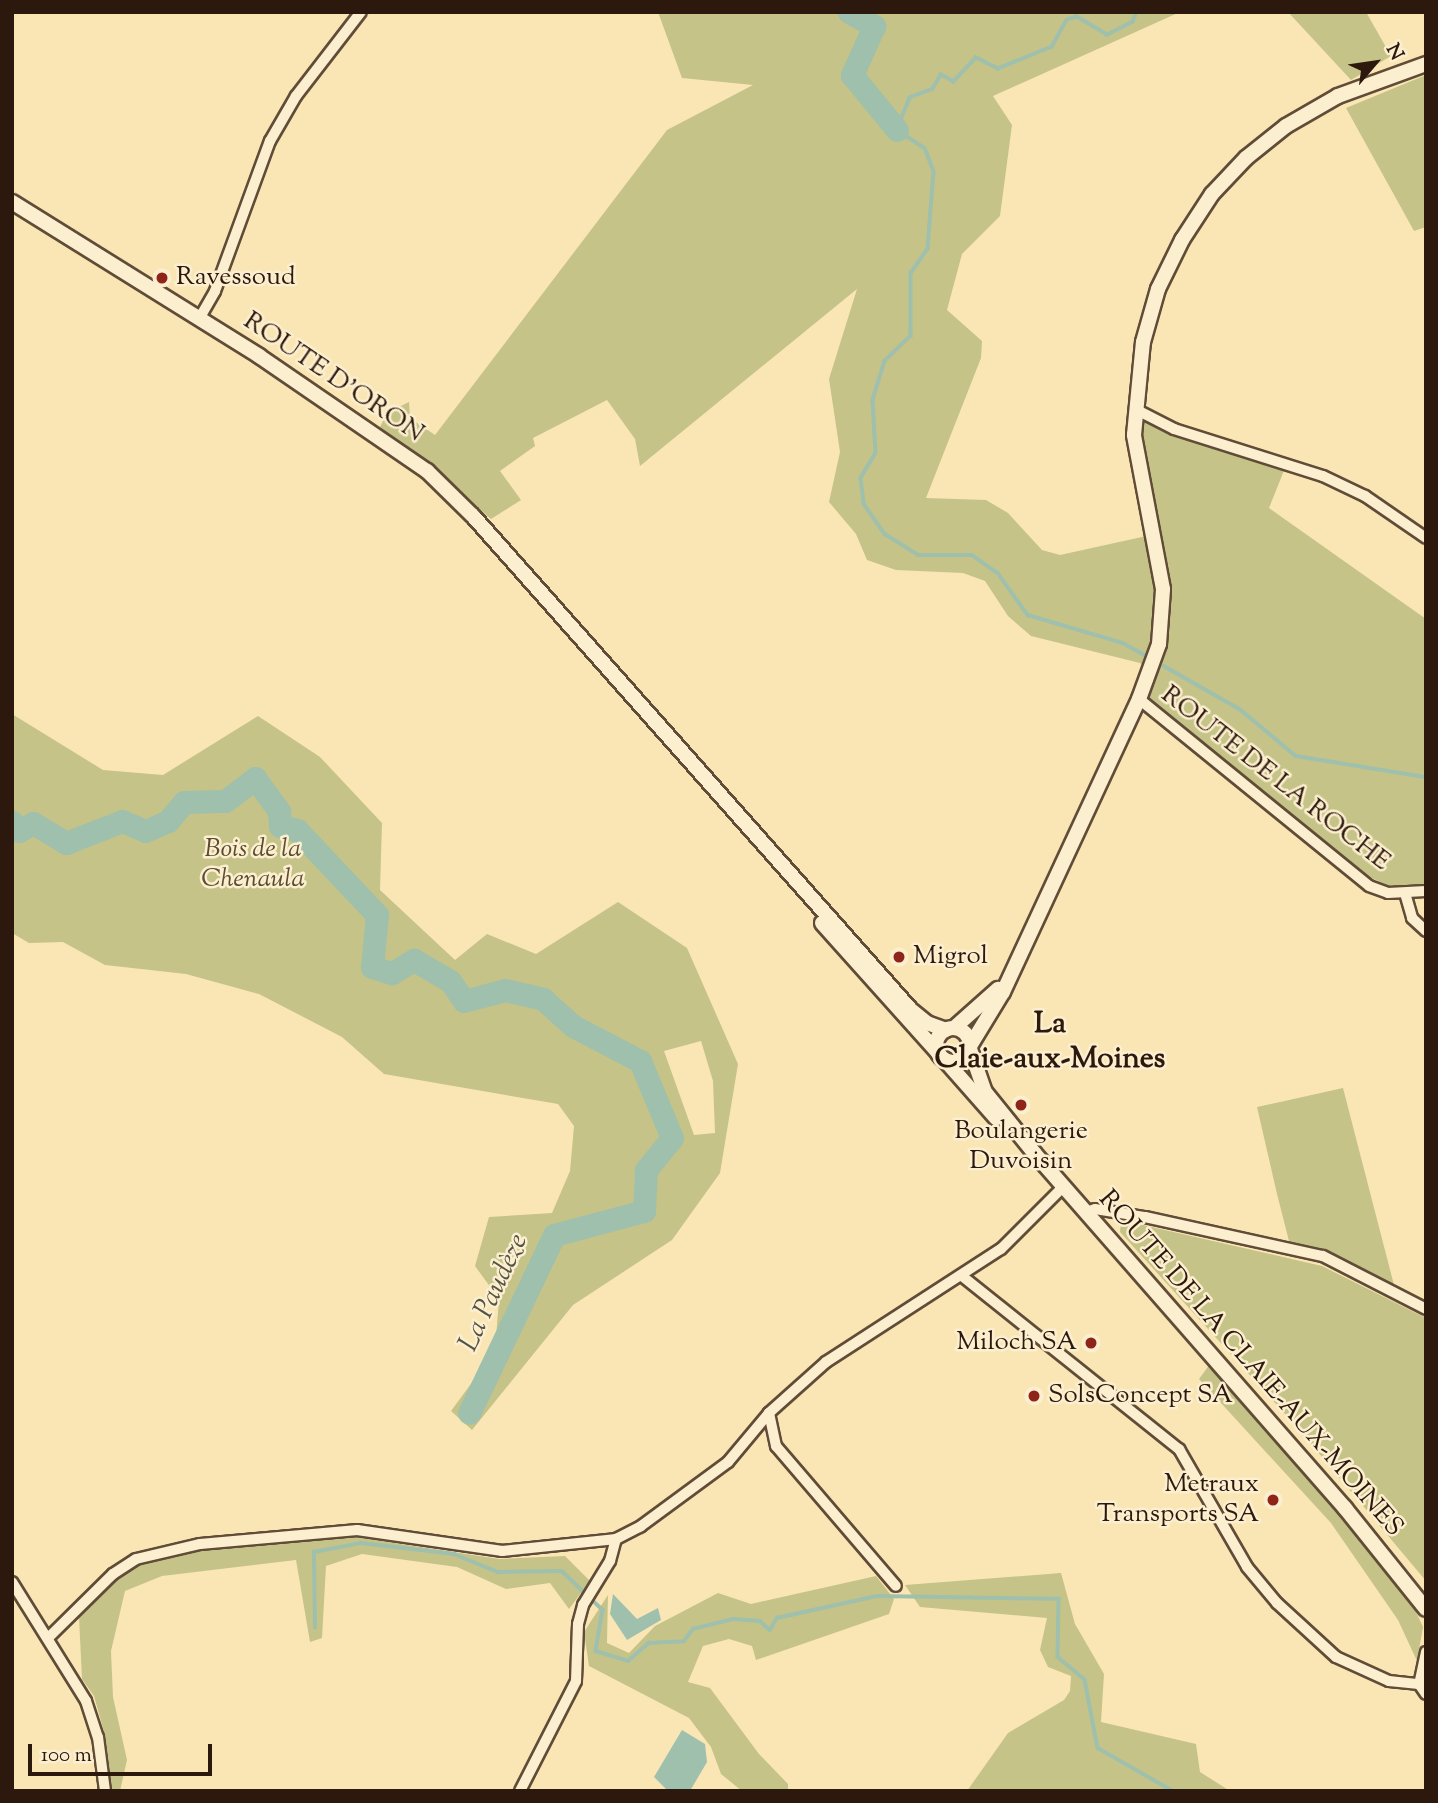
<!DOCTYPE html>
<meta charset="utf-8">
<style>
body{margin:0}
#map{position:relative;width:1438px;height:1803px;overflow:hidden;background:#fae6b5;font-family:"Sorts Mill Goudy",serif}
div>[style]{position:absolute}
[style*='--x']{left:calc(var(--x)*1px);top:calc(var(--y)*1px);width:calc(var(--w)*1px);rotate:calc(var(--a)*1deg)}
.green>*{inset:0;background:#c5c388}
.water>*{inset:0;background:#9ec0ac}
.stream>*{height:3.5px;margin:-1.75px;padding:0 1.75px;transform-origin:1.75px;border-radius:1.75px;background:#9ec0ac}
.river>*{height:23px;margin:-11.5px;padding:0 11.5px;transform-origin:11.5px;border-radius:11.5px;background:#9ec0ac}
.roads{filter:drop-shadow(2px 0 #604c37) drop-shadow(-2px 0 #604c37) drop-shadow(0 2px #604c37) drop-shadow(0 -2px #604c37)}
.minor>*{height:10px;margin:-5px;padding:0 5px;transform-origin:5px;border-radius:5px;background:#fcefcf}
.secondary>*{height:14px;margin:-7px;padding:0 7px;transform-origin:7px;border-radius:7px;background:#fcefcf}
.secondary>.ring{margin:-7px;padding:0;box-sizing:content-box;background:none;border:14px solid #fcefcf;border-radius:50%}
.dots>*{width:19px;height:19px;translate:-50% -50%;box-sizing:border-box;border:4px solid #fcefcf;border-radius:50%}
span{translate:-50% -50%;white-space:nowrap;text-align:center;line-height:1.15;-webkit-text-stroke:5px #fcefcf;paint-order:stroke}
.poi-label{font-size:26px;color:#2d180d}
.left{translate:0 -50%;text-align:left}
.right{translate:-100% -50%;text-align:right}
.street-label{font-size:26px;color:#2d180d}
.park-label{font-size:26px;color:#5b4b32;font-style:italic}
.water-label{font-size:28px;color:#555345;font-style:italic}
.quarter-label{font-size:30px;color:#2d180d;font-weight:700}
.frame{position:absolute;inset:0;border:14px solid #2d180d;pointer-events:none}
.north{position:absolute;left:1340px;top:28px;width:70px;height:70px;-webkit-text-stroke:5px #fcefcf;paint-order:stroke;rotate:61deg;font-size:19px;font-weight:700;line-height:28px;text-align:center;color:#2d180d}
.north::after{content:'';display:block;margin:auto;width:24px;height:32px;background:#2d180d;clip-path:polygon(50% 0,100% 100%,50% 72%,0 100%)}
.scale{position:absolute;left:28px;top:1744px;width:184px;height:32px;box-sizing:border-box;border:4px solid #2d180d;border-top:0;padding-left:9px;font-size:21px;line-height:24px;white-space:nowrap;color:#2d180d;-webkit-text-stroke:5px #fcefcf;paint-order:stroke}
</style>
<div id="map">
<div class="green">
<i style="clip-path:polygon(658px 12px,1180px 12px,993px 96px,1012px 125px,1000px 216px,962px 254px,947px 310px,982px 341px,981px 358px,926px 498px,986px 500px,1008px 513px,1042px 550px,1060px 555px,1151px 535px,1135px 409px,1174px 429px,1287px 463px,1269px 508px,1426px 619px,1426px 885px,1388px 886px,1364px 874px,1139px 699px,1151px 672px,1140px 663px,1031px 636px,1008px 616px,985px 581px,963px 573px,896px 570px,867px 560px,856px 534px,829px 502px,840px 452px,829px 379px,857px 289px,640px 466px,635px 439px,607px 400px,533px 438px,535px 446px,500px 471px,521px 500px,491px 519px,380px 427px,387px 413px,409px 402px,410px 418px,435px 435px,667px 130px,753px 85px,682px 78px)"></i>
<i style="clip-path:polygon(1288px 12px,1366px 12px,1391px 56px,1351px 80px)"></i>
<i style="clip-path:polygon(1426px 75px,1426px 227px,1414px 231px,1346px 108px)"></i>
<i style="clip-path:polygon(evenodd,12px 714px,103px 770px,163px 775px,258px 716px,320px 757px,382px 823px,380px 890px,455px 960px,487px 934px,536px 954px,618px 902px,687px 948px,738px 1064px,720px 1173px,672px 1240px,573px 1305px,472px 1430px,451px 1411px,495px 1351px,499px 1299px,475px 1266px,489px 1217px,552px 1213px,570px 1171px,574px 1126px,558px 1104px,384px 1074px,342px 1037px,259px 994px,186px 974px,105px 965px,63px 942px,29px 943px,12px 933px,12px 714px,701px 1041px,713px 1081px,715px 1133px,694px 1135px,664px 1051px,701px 1041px)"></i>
<i style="clip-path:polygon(1343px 1088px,1394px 1285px,1324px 1250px,1290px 1245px,1277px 1194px,1257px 1107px)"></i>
<i style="clip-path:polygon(1121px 1220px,1322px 1266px,1426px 1318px,1426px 1581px,1296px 1426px,1120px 1232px)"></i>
<i style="clip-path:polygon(1210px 1364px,1409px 1597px,1423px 1627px,1417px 1661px,1398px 1620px,1331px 1523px,1199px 1379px)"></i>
<i style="clip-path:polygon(355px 1537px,499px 1559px,565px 1556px,590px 1581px,569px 1609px,550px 1583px,506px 1589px,457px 1567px,362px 1554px,326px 1566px,322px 1638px,310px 1642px,296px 1560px,162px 1576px,125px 1591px,111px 1651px,113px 1697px,127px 1760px,120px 1791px,110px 1791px,105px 1735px,94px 1696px,82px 1679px,79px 1617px,114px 1580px,136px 1565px,199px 1550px)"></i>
<i style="clip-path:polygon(1061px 1573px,1075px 1624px,1104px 1674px,1101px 1722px,1196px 1744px,1200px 1772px,1230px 1791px,967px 1791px,1008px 1733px,1064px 1700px,1070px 1691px,1071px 1676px,1048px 1667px,1040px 1650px,1047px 1618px,920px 1607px,905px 1585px)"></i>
<i style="clip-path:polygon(876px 1576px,894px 1599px,889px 1614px,756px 1660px,752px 1646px,729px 1639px,703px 1646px,688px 1682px,710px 1688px,759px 1754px,788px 1784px,788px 1791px,742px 1791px,721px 1774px,711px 1747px,689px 1718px,589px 1666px,584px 1632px,608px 1595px,607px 1643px,629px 1653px,655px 1626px,718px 1593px,751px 1604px)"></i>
</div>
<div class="water">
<i style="clip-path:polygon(613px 1594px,637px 1619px,658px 1608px,661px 1620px,627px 1640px,610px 1614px)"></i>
<i style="clip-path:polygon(682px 1730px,705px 1744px,707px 1762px,690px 1791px,668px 1791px,654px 1777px)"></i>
</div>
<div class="stream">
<i style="--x:1137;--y:12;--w:11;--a:112"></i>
<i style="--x:1133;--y:22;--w:29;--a:153"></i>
<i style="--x:1107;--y:35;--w:35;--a:-149"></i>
<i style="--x:1077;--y:17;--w:10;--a:163"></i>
<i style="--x:1067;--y:20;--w:31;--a:119"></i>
<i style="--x:1052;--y:47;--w:58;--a:157.8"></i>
<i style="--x:998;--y:69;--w:25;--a:-153"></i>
<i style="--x:976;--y:58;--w:33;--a:133"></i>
<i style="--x:954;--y:82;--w:15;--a:-152"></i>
<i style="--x:941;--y:75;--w:16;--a:120"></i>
<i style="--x:933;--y:89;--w:25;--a:159"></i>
<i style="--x:910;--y:98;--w:35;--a:112"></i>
<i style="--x:897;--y:130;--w:33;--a:33"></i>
<i style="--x:925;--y:148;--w:25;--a:69"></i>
<i style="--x:934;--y:171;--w:78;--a:94.4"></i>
<i style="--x:928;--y:249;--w:29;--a:125"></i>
<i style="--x:911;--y:273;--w:63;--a:90"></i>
<i style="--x:911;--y:336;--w:36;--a:136"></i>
<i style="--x:885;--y:361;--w:41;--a:107.1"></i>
<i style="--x:873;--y:400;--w:53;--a:86.8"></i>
<i style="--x:876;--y:453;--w:29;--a:121"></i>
<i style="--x:861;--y:478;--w:26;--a:83"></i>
<i style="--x:864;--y:504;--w:37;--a:55"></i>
<i style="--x:885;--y:534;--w:39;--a:32"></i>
<i style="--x:918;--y:555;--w:54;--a:0"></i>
<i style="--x:972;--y:555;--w:32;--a:35"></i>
<i style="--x:998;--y:573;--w:52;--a:54.5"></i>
<i style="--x:1028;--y:615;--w:99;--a:16.4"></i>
<i style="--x:1123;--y:643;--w:25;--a:29"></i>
<i style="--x:1164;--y:666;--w:89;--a:29.7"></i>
<i style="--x:1241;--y:710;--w:72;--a:39.9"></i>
<i style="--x:1296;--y:756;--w:132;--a:9.2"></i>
<i style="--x:315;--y:1628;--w:76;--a:-90.8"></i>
<i style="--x:314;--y:1552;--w:48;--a:-10.8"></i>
<i style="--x:361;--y:1543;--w:94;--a:6.7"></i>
<i style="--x:454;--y:1554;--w:48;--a:22.2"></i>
<i style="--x:498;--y:1572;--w:64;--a:-0.9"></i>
<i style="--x:562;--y:1571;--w:57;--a:43.6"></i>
<i style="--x:603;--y:1610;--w:42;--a:99.7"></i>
<i style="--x:596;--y:1651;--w:34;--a:17"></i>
<i style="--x:628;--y:1661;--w:28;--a:-41"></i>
<i style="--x:649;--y:1643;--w:35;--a:-3"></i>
<i style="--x:684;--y:1641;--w:15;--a:-53"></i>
<i style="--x:693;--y:1629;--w:41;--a:-14"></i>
<i style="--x:733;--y:1619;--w:27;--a:4"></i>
<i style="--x:760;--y:1621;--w:13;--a:42"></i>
<i style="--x:770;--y:1630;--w:14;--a:-60"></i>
<i style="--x:777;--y:1618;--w:102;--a:-12.4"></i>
<i style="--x:877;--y:1596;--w:182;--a:0.9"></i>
<i style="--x:1059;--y:1599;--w:58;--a:91"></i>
<i style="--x:1058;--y:1657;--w:35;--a:40"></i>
<i style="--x:1085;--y:1680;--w:69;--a:79.2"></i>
<i style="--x:1098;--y:1748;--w:86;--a:29.8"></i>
</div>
<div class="river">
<i style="--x:849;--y:12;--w:29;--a:29"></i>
<i style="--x:874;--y:26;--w:54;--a:114.2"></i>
<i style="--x:852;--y:75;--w:71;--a:50.7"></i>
<i style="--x:12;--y:822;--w:11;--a:52"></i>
<i style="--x:19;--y:831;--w:16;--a:-30"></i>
<i style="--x:33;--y:823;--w:39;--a:31"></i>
<i style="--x:66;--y:843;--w:60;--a:-21.4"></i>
<i style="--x:122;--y:821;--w:25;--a:23"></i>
<i style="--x:145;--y:831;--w:25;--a:-23"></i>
<i style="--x:168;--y:821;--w:25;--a:-50"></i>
<i style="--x:184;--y:802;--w:41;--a:-1.4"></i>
<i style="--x:225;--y:801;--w:38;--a:-37"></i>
<i style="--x:255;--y:778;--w:41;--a:54"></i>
<i style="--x:279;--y:811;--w:15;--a:86"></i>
<i style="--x:280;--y:826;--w:17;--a:13"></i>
<i style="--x:297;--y:830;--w:117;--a:46.7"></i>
<i style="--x:377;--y:915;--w:52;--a:95.5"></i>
<i style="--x:372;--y:967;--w:21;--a:17"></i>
<i style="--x:392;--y:973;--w:26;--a:-31"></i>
<i style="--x:414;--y:960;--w:42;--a:30.3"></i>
<i style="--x:450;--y:981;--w:24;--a:55"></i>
<i style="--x:464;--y:1001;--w:42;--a:-15"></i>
<i style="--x:505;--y:990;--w:39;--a:13"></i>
<i style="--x:543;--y:999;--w:40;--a:42"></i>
<i style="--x:573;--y:1026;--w:76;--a:27.6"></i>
<i style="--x:640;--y:1061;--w:83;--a:67.4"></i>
<i style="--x:672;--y:1138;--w:41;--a:129.1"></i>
<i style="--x:646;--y:1170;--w:41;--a:92.8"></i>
<i style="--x:644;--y:1211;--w:93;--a:165.1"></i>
<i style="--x:554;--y:1235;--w:197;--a:115.5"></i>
</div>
<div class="roads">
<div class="minor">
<i style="--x:199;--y:319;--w:32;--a:-60"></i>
<i style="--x:215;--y:291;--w:160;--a:-69.9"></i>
<i style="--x:270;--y:141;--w:52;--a:-60"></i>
<i style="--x:296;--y:96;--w:106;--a:-52.3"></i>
<i style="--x:1135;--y:409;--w:44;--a:27.1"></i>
<i style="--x:1174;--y:429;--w:156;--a:17.5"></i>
<i style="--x:1323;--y:476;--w:47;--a:25.5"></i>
<i style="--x:1365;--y:496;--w:74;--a:34.5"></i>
<i style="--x:1139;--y:699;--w:296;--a:39.1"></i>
<i style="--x:1369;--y:886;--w:20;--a:20"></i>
<i style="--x:1388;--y:893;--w:38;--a:-3"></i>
<i style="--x:1405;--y:893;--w:26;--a:74"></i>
<i style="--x:1412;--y:918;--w:19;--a:43"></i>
<i style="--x:1086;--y:1212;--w:9;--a:-18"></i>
<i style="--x:1095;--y:1209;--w:51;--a:9.1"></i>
<i style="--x:1145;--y:1217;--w:182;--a:12.4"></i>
<i style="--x:1323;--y:1256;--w:116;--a:27.2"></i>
<i style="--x:962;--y:1276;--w:278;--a:38.6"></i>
<i style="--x:1179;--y:1449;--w:136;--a:60"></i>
<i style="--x:1247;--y:1567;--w:47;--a:50.2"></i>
<i style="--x:1277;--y:1603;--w:80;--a:42.5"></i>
<i style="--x:1336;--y:1657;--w:58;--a:24.4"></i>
<i style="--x:1389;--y:1681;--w:30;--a:6"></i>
<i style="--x:769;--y:1413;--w:34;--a:78"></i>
<i style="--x:776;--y:1446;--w:184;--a:49.4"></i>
<i style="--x:12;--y:1582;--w:140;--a:58.1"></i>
<i style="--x:86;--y:1701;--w:38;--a:72"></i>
<i style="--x:98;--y:1737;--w:54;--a:82.6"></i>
<i style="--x:48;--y:1638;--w:91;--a:-44.6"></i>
<i style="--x:113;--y:1574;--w:27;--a:-33"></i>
<i style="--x:136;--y:1559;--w:66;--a:-13.2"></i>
<i style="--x:200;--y:1544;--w:158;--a:-5.1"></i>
<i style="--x:357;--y:1530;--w:147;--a:8.2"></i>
<i style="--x:502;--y:1551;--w:115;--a:-6"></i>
<i style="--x:616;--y:1539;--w:28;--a:-27"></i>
<i style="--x:641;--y:1526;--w:108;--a:-36.3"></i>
<i style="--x:728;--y:1462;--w:64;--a:-50.1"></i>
<i style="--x:769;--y:1413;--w:76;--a:-41.8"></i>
<i style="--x:826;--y:1362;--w:208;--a:-32.9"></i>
<i style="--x:1001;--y:1249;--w:89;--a:-45"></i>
<i style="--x:1426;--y:1652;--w:33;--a:102"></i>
<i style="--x:1419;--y:1684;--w:12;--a:55"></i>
<i style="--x:520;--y:1791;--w:123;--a:-63"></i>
<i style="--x:576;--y:1681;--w:57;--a:-88"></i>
<i style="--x:578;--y:1624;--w:20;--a:-75"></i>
<i style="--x:583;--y:1605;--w:52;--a:-58.5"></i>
<i style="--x:610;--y:1561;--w:23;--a:-75"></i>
</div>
<div class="secondary">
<i style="--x:12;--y:202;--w:291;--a:31.9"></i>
<i style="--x:259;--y:356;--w:204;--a:34.4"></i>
<i style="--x:427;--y:471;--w:64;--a:44.4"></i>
<i style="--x:473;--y:516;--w:660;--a:48.44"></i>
<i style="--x:911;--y:1010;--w:21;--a:39"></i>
<i style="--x:927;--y:1023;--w:20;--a:20"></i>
<i style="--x:822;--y:923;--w:177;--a:48.2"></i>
<i style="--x:954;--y:1028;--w:59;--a:-41.6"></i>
<i class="ring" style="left:936px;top:1028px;width:20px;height:20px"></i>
<i style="--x:970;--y:1046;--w:63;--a:-58.6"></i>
<i style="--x:1003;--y:992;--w:323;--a:-65.1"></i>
<i style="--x:1139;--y:699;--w:59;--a:-70"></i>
<i style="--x:1159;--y:644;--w:55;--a:-85.8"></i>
<i style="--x:1163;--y:589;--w:157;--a:-100.7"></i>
<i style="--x:1134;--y:435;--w:93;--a:-84.5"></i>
<i style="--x:1143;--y:342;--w:55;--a:-74.2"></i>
<i style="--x:1158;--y:289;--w:55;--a:-63.9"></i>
<i style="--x:1182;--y:240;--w:55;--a:-56.9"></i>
<i style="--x:1212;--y:194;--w:50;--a:-46.6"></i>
<i style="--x:1246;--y:158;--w:51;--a:-38.7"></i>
<i style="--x:1286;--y:126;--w:60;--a:-30"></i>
<i style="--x:1338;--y:96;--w:94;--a:-20"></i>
<i style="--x:970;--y:1049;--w:46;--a:70.8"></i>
<i style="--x:985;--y:1092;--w:80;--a:51.1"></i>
<i style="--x:1035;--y:1154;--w:471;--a:48.8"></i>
<i style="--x:1345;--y:1508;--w:129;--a:51.3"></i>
<i style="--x:944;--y:1059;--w:79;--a:48.6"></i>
</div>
</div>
<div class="dots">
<i style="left:162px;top:278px;background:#8f2418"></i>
<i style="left:899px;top:957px;background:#8f2418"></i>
<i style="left:1021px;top:1105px;background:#8f2418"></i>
<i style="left:1091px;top:1343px;background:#8f2418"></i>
<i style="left:1034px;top:1396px;background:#8f2418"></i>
<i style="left:1273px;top:1500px;background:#8f2418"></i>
</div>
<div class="poi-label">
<span class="left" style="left:176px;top:278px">Ravessoud</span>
<span class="left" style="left:913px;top:957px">Migrol</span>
<span style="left:1021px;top:1147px">Boulangerie<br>Duvoisin</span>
<span class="right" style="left:1077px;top:1343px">Miloch SA</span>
<span class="left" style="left:1048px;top:1396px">SolsConcept SA</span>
<span class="right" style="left:1259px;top:1500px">Metraux<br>Transports SA</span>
</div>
<div class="street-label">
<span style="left:333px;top:378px;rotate:34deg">ROUTE D'ORON</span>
<span style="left:1275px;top:779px;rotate:38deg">ROUTE DE LA ROCHE</span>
<span style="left:1250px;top:1364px;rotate:49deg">ROUTE DE LA CLAIE-AUX-MOINES</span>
</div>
<div class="park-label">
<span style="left:253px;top:865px">Bois de la<br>Chenaula</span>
</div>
<div class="water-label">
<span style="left:494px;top:1293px;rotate:-65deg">La Paudèze</span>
</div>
<div class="quarter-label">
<span style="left:1050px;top:1042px">La<br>Claie-aux-Moines</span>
</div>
<div class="frame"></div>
<div class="north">N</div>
<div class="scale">100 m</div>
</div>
